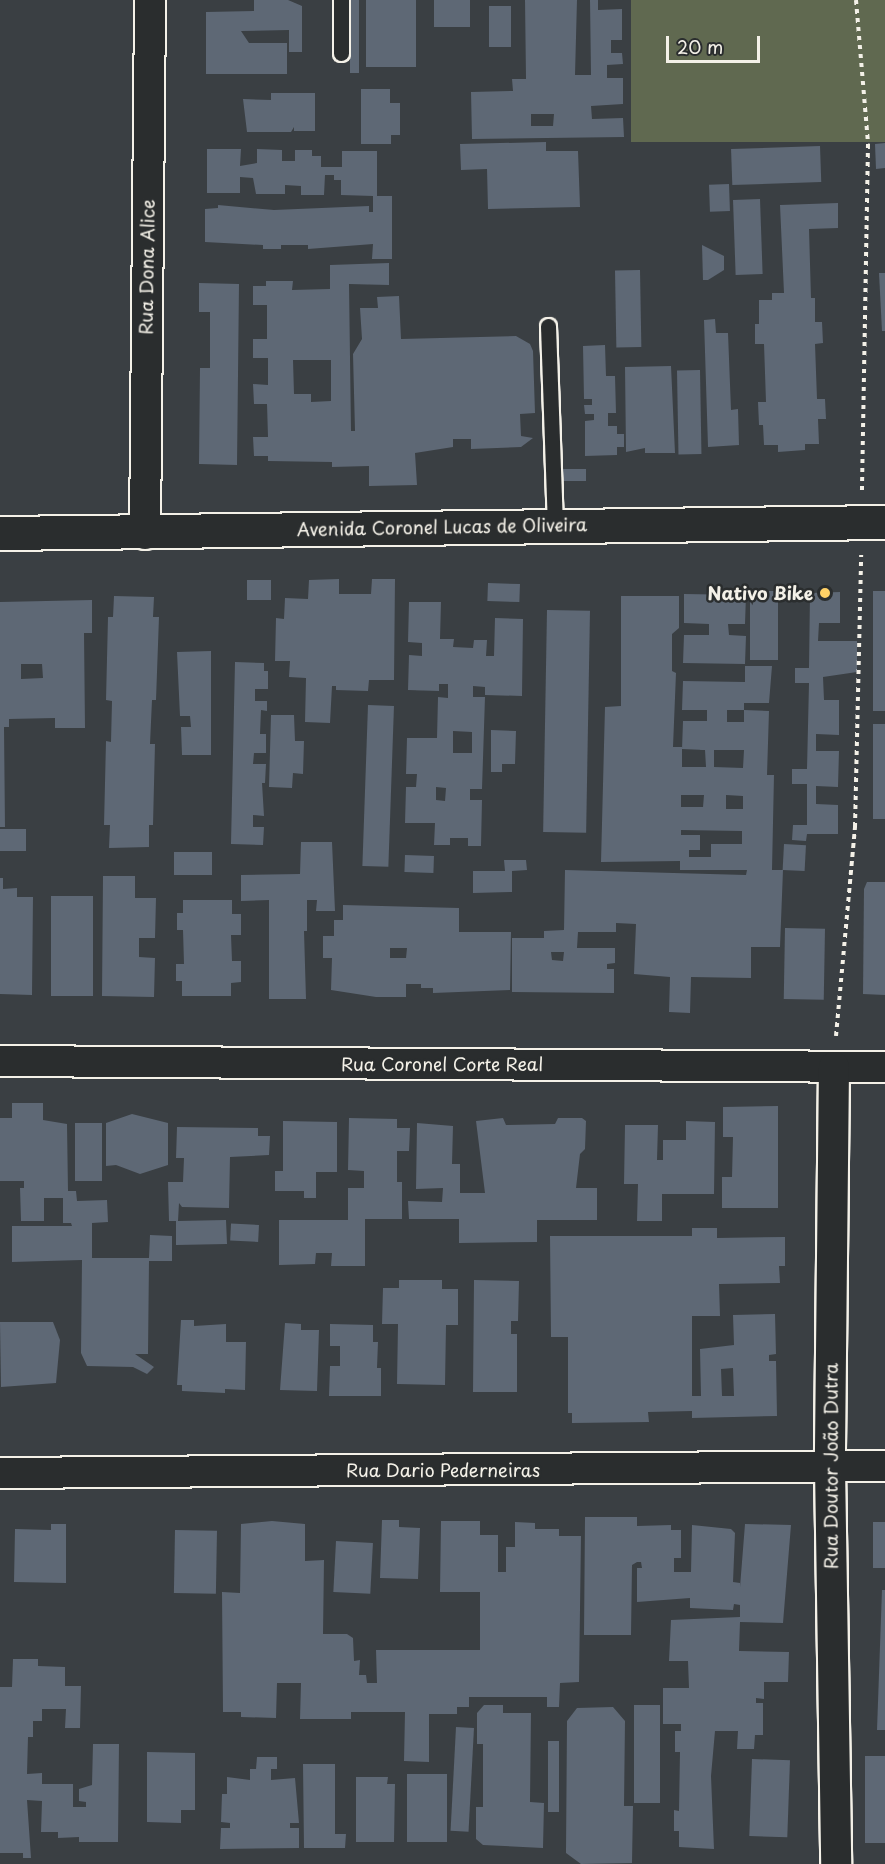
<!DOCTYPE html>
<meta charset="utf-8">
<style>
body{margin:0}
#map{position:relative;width:885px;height:1864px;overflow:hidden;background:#3a3f43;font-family:"Playpen Sans",sans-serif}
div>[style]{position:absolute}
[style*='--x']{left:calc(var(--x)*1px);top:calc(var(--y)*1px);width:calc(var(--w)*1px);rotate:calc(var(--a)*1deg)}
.green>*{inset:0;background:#606950;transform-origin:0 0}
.building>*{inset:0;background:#5e6875;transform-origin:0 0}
.path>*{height:4px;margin-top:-2px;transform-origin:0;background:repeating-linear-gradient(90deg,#f4f1e8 0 4.5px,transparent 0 9px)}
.roads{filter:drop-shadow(2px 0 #f4f1e8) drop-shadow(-2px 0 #f4f1e8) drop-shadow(0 2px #f4f1e8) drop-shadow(0 -2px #f4f1e8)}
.lane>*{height:15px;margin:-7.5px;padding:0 7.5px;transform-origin:7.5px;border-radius:7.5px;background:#2a2d2e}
.street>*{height:30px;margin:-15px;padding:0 15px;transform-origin:15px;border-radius:15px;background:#2a2d2e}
.secondary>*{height:33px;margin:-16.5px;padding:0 16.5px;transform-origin:16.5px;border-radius:16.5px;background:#2a2d2e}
.dots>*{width:16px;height:16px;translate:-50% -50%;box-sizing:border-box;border:3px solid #2a2d2e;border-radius:50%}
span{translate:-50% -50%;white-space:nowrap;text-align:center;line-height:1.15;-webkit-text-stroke:5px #2a2d2e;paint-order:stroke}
.street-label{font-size:18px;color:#f4f1e8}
.poi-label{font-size:18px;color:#f4f1e8;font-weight:700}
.right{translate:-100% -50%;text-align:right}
.scale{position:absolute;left:666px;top:36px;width:94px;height:27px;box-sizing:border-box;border:3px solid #f4f1e8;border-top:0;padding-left:8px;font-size:18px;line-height:21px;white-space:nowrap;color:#f4f1e8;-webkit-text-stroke:4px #2a2d2e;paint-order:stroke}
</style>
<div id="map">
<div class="green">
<i style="left:631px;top:0;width:254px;height:142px"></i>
</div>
<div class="building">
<i style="clip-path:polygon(254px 0,288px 0,302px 6px,302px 52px,289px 52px,289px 30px,241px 31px,249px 43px,287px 43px,287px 74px,206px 74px,206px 12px,254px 11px)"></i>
<i style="left:350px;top:0;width:9px;height:73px"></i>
<i style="left:366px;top:0;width:50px;height:67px"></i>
<i style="left:434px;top:0;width:36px;height:27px"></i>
<i style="clip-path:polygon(evenodd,525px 0,577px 0,575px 75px,591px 75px,590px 0,598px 0,598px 10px,622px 9px,622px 40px,611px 40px,611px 53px,622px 53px,623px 64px,607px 65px,607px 78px,623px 78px,623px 104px,591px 106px,592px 119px,623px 118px,624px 137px,472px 139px,471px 92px,513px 91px,512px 79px,526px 79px,525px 0,531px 114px,554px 114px,553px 126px,531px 126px,531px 114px)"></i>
<i style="left:489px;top:6px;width:22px;height:41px"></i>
<i style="clip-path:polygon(361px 89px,390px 89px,390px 103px,400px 103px,400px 135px,391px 135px,391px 144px,361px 144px)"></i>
<i style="clip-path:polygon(271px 93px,315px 93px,315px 131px,294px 131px,294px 127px,291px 132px,247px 132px,243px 99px,271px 100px)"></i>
<i style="clip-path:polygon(546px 142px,546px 151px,578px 151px,580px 207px,488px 209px,487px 169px,461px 170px,460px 144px)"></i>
<i style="clip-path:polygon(885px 143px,885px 168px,876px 169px,875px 144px)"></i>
<i style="left:820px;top:146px;width:36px;height:89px;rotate:88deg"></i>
<i style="clip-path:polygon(207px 149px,241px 149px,240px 166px,257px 163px,257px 149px,282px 150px,282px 161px,295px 161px,295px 150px,312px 150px,312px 156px,321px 156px,321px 167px,342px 167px,342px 151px,377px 151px,377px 196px,392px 196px,392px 259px,372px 259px,373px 244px,308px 249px,308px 245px,281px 245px,281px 249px,263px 249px,263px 245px,205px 242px,205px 209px,218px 208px,218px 205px,274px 210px,369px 206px,369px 212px,373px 212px,373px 196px,341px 195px,341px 180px,334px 180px,334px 175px,325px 175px,324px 195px,301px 195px,301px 186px,285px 185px,285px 194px,256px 194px,253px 178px,240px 177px,240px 193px,207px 193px)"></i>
<i style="left:729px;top:184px;width:27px;height:20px;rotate:88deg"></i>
<i style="left:760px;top:199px;width:75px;height:27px;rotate:88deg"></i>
<i style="clip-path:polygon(838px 203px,838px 228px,809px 229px,811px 298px,815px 298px,815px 322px,822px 322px,823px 343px,815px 344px,817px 399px,825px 399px,826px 419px,818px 419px,819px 444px,805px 444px,805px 450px,778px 452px,778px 445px,764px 445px,763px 425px,759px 425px,758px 402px,766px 402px,764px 344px,755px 344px,755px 324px,759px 324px,759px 300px,772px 300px,772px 293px,784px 293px,780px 205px)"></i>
<i style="clip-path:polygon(702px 245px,724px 256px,724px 270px,708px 280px,703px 280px)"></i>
<i style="clip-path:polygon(evenodd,389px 263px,389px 285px,349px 284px,351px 431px,355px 431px,353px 354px,362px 339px,360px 308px,378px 308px,377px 297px,399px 296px,401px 339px,516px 336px,530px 344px,533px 351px,535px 413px,520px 414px,521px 436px,533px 438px,521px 447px,471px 449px,471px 439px,453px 439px,453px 447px,415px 453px,417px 485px,369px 486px,369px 466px,332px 467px,332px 462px,268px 461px,268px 456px,254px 456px,253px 437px,268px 437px,267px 404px,254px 404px,253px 384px,268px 385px,268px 358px,253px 358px,253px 339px,267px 339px,267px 305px,253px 305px,253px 286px,266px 286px,266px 281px,293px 281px,292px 290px,330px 289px,330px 265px,389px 263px,293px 360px,331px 360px,331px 401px,311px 402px,311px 394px,294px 394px,293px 360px)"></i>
<i style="left:640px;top:270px;width:77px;height:25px;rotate:89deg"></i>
<i style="clip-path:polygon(879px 273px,885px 273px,885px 331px,882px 331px)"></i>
<i style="clip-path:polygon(199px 283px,239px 284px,237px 465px,199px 464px,200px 368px,210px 368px,210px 312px,199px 312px)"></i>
<i style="clip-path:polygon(715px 319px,716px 333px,728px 333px,731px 410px,738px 409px,739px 445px,708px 447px,704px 320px)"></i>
<i style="clip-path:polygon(605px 345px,606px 376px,615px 376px,616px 413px,608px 413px,608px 426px,617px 426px,617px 434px,624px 434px,624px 447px,617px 447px,617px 455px,585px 456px,585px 421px,594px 420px,594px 414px,585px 414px,584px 405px,592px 405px,592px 399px,584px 399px,583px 346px)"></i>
<i style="clip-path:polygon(671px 366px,675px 453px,645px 453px,645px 448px,626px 452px,625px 367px)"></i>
<i style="left:700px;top:370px;width:84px;height:23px;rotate:89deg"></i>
<i style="left:586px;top:469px;width:12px;height:29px;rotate:90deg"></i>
<i style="clip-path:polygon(339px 579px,339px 594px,371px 594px,372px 579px,395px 579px,394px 680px,369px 680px,368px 691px,336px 690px,336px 686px,332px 686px,330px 723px,305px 722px,306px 678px,289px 677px,290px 661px,275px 661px,276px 618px,284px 619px,285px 598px,308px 599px,309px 580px)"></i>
<i style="left:247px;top:580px;width:24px;height:20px"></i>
<i style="left:488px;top:583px;width:32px;height:18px;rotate:2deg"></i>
<i style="left:750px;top:591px;width:28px;height:69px"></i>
<i style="left:873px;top:591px;width:12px;height:120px"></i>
<i style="clip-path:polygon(840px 592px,840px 623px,819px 623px,818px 641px,857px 641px,857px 672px,823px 677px,824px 700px,839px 700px,839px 735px,816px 734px,816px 751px,839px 751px,838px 787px,816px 786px,816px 804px,838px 805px,838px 834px,807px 834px,806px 841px,792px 840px,793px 825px,807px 825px,807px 784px,792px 784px,792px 769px,807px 769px,809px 683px,795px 683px,795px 668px,809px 668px,810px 593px)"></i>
<i style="clip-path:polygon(684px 594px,746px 595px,745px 624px,728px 624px,729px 635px,746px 636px,745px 664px,683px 663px,684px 635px,709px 635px,709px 624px,684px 623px)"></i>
<i style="clip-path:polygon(114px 596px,154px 597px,153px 617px,159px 617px,156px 700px,152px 700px,150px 744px,155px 744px,153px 825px,149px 825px,149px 847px,109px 848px,110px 825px,104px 825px,106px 741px,111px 742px,112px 701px,106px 700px,108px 617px,113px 617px)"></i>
<i style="clip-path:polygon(evenodd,621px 596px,679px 596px,679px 628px,672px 634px,672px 671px,676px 673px,673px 747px,682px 747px,682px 767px,706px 767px,705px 750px,682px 749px,683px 721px,707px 721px,707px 710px,682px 710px,683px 681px,745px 682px,745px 666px,772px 666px,769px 703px,744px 703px,744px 710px,727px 710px,727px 722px,744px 722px,744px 710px,769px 711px,767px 775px,774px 775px,772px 870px,783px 870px,780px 947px,751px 947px,751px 978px,691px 977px,690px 1013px,669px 1012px,670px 977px,634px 974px,636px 924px,616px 923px,616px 932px,578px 932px,577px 948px,615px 948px,615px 963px,607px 964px,607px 969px,614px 969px,614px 993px,512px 992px,512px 938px,544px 938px,544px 931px,564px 930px,565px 870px,746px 875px,747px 870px,680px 870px,680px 861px,601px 862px,605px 707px,621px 706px,621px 596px,714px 750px,744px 750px,743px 768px,714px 767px,714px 750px,621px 596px,681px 795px,704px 795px,703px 807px,681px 807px,681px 795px,621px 596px,726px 795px,743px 796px,743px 809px,726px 809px,726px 795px,621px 596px,681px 830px,742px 831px,742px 844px,711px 844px,711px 857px,689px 857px,689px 850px,700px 850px,700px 835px,681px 835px,681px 830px,621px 596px,551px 952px,564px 952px,563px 961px,552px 960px,551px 952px)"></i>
<i style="clip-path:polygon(evenodd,92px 600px,92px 633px,84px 633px,85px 728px,55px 728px,55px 718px,9px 719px,9px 727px,4px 727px,5px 827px,0 827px,0 602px,92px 600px,21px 664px,42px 664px,43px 678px,21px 679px,21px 664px)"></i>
<i style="clip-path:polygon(evenodd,409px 602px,441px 602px,440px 639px,454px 639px,453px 647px,473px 648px,474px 640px,487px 640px,486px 656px,494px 656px,495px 618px,523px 619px,522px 696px,485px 695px,485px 687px,473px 686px,473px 697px,485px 697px,482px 789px,470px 789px,470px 800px,482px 800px,481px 846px,468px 846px,468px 838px,450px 838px,450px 845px,434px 845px,435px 823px,405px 823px,406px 787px,416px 787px,417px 774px,406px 774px,407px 738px,437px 738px,438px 697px,448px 698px,448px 684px,439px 684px,439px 691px,408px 690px,409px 655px,422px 656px,422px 643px,408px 642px,409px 602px,453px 731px,472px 732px,472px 753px,453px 753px,453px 731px,409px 602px,436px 787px,446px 788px,445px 801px,436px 800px,436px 787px)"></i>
<i style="left:547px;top:610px;width:43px;height:222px;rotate:1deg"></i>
<i style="clip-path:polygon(211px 651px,211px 755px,182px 755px,181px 727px,191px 727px,190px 716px,180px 716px,177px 652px)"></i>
<i style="clip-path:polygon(235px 662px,264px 663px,264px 671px,268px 671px,268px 689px,255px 689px,255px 701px,267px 701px,267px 711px,261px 710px,260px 734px,266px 734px,266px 753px,254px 753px,253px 764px,266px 764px,265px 783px,262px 783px,264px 816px,253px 815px,253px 827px,264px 827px,263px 845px,231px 844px)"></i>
<i style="left:368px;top:705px;width:26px;height:161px;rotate:2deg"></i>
<i style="clip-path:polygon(271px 715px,294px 715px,295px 741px,304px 741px,303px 774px,293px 773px,292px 788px,269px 787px)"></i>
<i style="left:873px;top:724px;width:12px;height:95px"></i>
<i style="clip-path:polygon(491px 730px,516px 731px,515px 764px,502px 764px,502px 772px,491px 772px)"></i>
<i style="left:0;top:829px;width:26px;height:22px"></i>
<i style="clip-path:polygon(301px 842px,332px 842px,335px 911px,316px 911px,317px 900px,307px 900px,307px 931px,304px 931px,306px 999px,269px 999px,269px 900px,241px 901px,241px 875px,300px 874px)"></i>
<i style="left:784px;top:844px;width:22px;height:26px;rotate:3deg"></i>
<i style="left:212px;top:852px;width:23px;height:38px;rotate:90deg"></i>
<i style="left:405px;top:855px;width:29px;height:17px;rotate:2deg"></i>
<i style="clip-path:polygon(504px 860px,526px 860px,527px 870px,512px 871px,512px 892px,473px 893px,473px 871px,505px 871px)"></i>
<i style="clip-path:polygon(103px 876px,135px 876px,135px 898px,156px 898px,155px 938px,139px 938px,139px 957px,155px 958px,154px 997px,102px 996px)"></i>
<i style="clip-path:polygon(0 878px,3px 878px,3px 889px,17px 888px,17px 897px,33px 897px,32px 995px,0 994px)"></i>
<i style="clip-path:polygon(867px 882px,885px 882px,885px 995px,863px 994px,864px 889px)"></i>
<i style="left:51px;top:896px;width:42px;height:100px"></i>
<i style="clip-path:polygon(183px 900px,232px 900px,232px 914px,241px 914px,241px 935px,231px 935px,232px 961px,241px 961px,241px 982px,231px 983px,231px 996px,182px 996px,182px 981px,176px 981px,176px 964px,184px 964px,183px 930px,177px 930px,177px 913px,183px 913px)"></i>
<i style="clip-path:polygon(evenodd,343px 905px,459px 908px,459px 932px,511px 932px,510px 990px,433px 993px,433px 988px,421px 988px,421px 984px,406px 984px,406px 997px,376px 997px,331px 990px,332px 958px,323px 958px,323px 936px,334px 936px,334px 920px,343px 920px,343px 905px,390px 948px,407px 948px,406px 958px,390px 958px,390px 948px)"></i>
<i style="left:785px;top:928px;width:40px;height:71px;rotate:1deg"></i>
<i style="clip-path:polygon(12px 1103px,43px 1103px,43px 1120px,67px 1124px,68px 1191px,76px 1191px,77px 1201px,107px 1200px,108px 1222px,92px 1223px,92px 1258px,149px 1258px,150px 1235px,172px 1236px,172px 1261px,149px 1261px,148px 1354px,135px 1354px,154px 1367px,147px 1374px,133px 1367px,87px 1366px,81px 1353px,82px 1260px,12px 1262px,12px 1226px,72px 1226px,71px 1223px,63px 1223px,63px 1198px,44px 1198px,44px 1221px,21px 1221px,20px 1188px,24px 1188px,24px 1181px,0 1181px,0 1118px,12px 1118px)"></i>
<i style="clip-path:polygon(778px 1106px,778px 1208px,722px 1208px,722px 1177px,732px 1177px,733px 1137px,723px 1137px,723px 1107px)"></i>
<i style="clip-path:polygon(132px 1114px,168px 1123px,168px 1165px,140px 1174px,116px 1165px,106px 1166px,106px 1123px)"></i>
<i style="clip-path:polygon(349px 1118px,397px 1119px,397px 1128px,410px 1128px,409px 1151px,397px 1151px,397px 1182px,402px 1182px,402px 1219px,365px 1219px,365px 1266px,331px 1266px,332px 1253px,316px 1253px,315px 1264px,279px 1265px,279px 1220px,348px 1220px,348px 1188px,364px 1188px,364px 1171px,348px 1170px)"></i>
<i style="clip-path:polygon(503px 1118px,506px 1125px,555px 1124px,558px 1118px,582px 1118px,586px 1121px,585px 1149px,580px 1154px,576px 1188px,597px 1188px,597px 1220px,537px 1220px,537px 1242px,459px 1243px,459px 1219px,409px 1219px,408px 1201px,442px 1202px,443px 1188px,416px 1189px,417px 1123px,453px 1126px,452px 1164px,460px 1164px,460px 1193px,485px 1193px,476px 1121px)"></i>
<i style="clip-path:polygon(283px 1121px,337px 1122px,337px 1172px,316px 1172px,316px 1198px,304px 1198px,304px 1191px,275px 1191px,275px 1171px,283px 1171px)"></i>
<i style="clip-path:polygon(686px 1121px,715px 1122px,714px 1194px,662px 1194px,662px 1221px,637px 1221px,638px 1184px,624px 1184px,625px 1125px,658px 1125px,657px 1160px,663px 1160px,663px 1140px,686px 1140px)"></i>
<i style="left:102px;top:1123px;width:58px;height:27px;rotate:90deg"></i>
<i style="clip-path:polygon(177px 1127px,258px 1128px,258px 1136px,270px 1136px,269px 1155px,230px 1157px,229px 1208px,182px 1207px,179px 1203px,178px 1221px,226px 1220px,227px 1244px,176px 1245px,176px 1221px,169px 1221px,168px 1182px,183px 1182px,184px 1158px,176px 1158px)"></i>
<i style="left:259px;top:1225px;width:17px;height:28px;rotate:93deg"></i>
<i style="clip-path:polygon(evenodd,692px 1228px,717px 1228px,717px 1238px,785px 1237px,785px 1266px,779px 1266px,780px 1283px,719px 1284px,720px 1316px,692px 1316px,692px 1396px,701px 1396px,700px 1349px,734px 1345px,733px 1315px,775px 1314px,776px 1354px,769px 1355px,769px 1361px,776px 1361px,777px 1416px,692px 1418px,692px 1411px,648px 1412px,649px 1422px,572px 1423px,572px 1413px,568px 1413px,568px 1337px,551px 1337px,550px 1236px,692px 1236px,692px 1228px,733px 1368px,734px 1396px,722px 1396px,721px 1369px,733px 1368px)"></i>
<i style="clip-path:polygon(399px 1280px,442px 1280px,442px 1289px,458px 1289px,458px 1325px,446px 1325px,445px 1385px,397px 1384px,398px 1324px,382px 1324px,383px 1288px,399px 1288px)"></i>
<i style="clip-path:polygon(474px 1280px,519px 1281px,518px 1321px,511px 1321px,511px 1334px,517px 1334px,517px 1392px,473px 1392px)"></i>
<i style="clip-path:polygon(181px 1320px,194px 1320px,194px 1326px,226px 1324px,226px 1342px,246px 1342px,245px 1390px,225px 1389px,225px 1393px,182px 1391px,182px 1385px,177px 1385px)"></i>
<i style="clip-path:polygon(0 1322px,53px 1322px,60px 1340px,56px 1383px,1px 1387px)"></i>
<i style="clip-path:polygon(285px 1323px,301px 1324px,301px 1330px,319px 1330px,317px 1391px,280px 1390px)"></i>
<i style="clip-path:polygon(330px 1324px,373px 1325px,373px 1342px,378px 1342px,377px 1368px,381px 1368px,381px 1396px,329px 1396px,330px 1366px,340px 1366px,340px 1346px,330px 1346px)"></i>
<i style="clip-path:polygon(585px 1517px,637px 1517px,637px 1526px,671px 1525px,671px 1530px,681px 1530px,681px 1558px,674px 1558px,674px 1572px,691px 1572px,692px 1525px,731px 1529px,735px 1533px,733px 1582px,740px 1583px,740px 1587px,745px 1524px,791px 1525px,783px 1623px,740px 1622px,739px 1651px,789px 1652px,788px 1682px,764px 1682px,764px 1699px,756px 1698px,756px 1703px,763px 1703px,763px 1735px,755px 1735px,754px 1749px,737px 1749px,738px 1731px,715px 1731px,711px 1776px,714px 1849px,679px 1847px,679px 1831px,674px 1831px,674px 1810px,679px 1811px,680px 1752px,675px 1752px,675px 1731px,681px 1731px,681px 1724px,663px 1724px,663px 1688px,689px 1688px,688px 1661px,669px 1661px,671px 1620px,740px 1617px,740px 1605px,734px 1604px,733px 1610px,690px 1608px,690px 1598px,637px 1602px,637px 1568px,642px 1568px,641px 1562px,637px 1562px,632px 1565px,631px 1635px,584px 1635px)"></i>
<i style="clip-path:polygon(382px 1520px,399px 1520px,399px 1527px,420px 1528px,418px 1579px,380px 1578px)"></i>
<i style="clip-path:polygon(272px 1521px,305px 1524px,305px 1561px,324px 1560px,323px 1634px,347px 1634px,353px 1638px,354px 1661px,360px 1660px,359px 1675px,366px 1675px,367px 1683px,377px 1683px,376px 1650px,480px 1650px,480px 1592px,440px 1592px,441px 1521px,480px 1521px,480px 1535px,498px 1535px,498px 1572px,506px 1572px,506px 1547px,515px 1547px,515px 1522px,535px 1523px,535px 1529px,559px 1529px,559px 1536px,581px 1536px,579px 1682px,560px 1683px,559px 1707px,547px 1707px,547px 1697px,469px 1697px,469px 1707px,457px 1707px,457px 1714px,429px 1714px,429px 1762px,404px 1761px,405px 1712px,351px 1712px,351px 1719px,300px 1719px,301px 1683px,277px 1683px,276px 1718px,241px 1717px,241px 1712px,223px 1712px,222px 1592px,240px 1593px,241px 1524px)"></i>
<i style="left:873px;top:1522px;width:12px;height:46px"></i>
<i style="clip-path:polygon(51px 1524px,66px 1524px,66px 1583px,14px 1582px,15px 1529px,51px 1530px)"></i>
<i style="left:175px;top:1530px;width:42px;height:63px;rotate:1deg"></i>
<i style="left:336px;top:1541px;width:37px;height:51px;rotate:3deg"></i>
<i style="clip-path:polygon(882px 1590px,885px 1590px,885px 1730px,877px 1730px)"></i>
<i style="clip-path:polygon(13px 1659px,38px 1659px,38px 1666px,65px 1667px,65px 1686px,81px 1686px,80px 1728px,65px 1728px,66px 1709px,42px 1709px,42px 1721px,33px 1721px,33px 1737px,28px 1737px,27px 1774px,42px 1773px,42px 1784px,73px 1784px,73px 1807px,86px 1807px,86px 1802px,79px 1801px,79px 1789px,92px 1785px,93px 1744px,119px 1744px,118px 1842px,79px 1842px,79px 1837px,58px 1838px,58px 1832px,41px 1832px,42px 1801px,27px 1800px,31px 1858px,23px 1858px,23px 1853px,0 1853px,0 1687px,12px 1687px)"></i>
<i style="clip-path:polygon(484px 1705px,503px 1705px,503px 1713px,531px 1713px,530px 1802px,544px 1803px,543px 1848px,483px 1845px,476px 1839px,476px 1807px,483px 1807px,483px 1744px,477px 1744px,477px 1713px)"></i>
<i style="left:634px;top:1705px;width:26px;height:98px"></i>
<i style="clip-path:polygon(613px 1707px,625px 1721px,624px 1806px,633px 1806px,632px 1863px,581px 1864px,566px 1853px,567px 1721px,577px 1708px)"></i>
<i style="left:456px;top:1727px;width:18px;height:104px;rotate:3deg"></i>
<i style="left:548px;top:1741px;width:11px;height:71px"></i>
<i style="clip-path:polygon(147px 1752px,195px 1753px,195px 1810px,181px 1810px,181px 1823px,147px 1822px)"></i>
<i style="left:865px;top:1756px;width:20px;height:87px"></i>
<i style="clip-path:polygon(257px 1757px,277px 1757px,277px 1769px,271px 1769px,271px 1780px,295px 1778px,299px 1823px,290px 1823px,290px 1828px,299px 1828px,299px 1848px,220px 1849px,221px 1828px,230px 1828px,230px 1823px,221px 1822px,222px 1794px,227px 1794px,227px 1777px,250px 1780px,250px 1769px,256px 1769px)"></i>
<i style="left:752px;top:1759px;width:38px;height:77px;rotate:2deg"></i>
<i style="clip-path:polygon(303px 1764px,335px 1764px,335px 1834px,346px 1834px,345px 1848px,304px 1848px)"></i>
<i style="left:407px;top:1774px;width:40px;height:68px"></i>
<i style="clip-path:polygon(356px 1777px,388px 1777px,387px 1784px,395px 1784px,394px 1842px,356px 1842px)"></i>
</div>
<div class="path">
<i style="--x:856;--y:0;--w:144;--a:85.2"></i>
<i style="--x:868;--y:144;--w:347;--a:91"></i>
<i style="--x:836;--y:1036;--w:210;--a:-84.8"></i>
<i style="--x:855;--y:827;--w:272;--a:-88.7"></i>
</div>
<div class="roads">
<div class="lane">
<i style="--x:341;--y:53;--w:53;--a:-90"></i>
<i style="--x:548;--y:326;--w:197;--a:88"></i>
</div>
<div class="street">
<i style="--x:145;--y:534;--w:534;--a:-89.46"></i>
<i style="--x:0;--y:1061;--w:885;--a:0.39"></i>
<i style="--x:834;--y:1067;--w:400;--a:90.6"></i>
<i style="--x:830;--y:1467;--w:397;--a:89.1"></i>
<i style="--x:0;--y:1473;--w:885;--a:-0.45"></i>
</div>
<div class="secondary">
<i style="--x:0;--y:533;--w:885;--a:-0.71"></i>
</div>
</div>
<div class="dots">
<i style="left:825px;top:593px;background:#ffd166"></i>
</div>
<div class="street-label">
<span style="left:147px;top:267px;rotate:-89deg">Rua Dona Alice</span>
<span style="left:442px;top:527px;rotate:-1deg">Avenida Coronel Lucas de Oliveira</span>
<span style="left:442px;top:1064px">Rua Coronel Corte Real</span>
<span style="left:831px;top:1466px;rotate:-90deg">Rua Doutor João Dutra</span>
<span style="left:443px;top:1470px">Rua Dario Pederneiras</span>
</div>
<div class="poi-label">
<span class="right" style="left:813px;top:593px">Nativo Bike</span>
</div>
<div class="scale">20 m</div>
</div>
